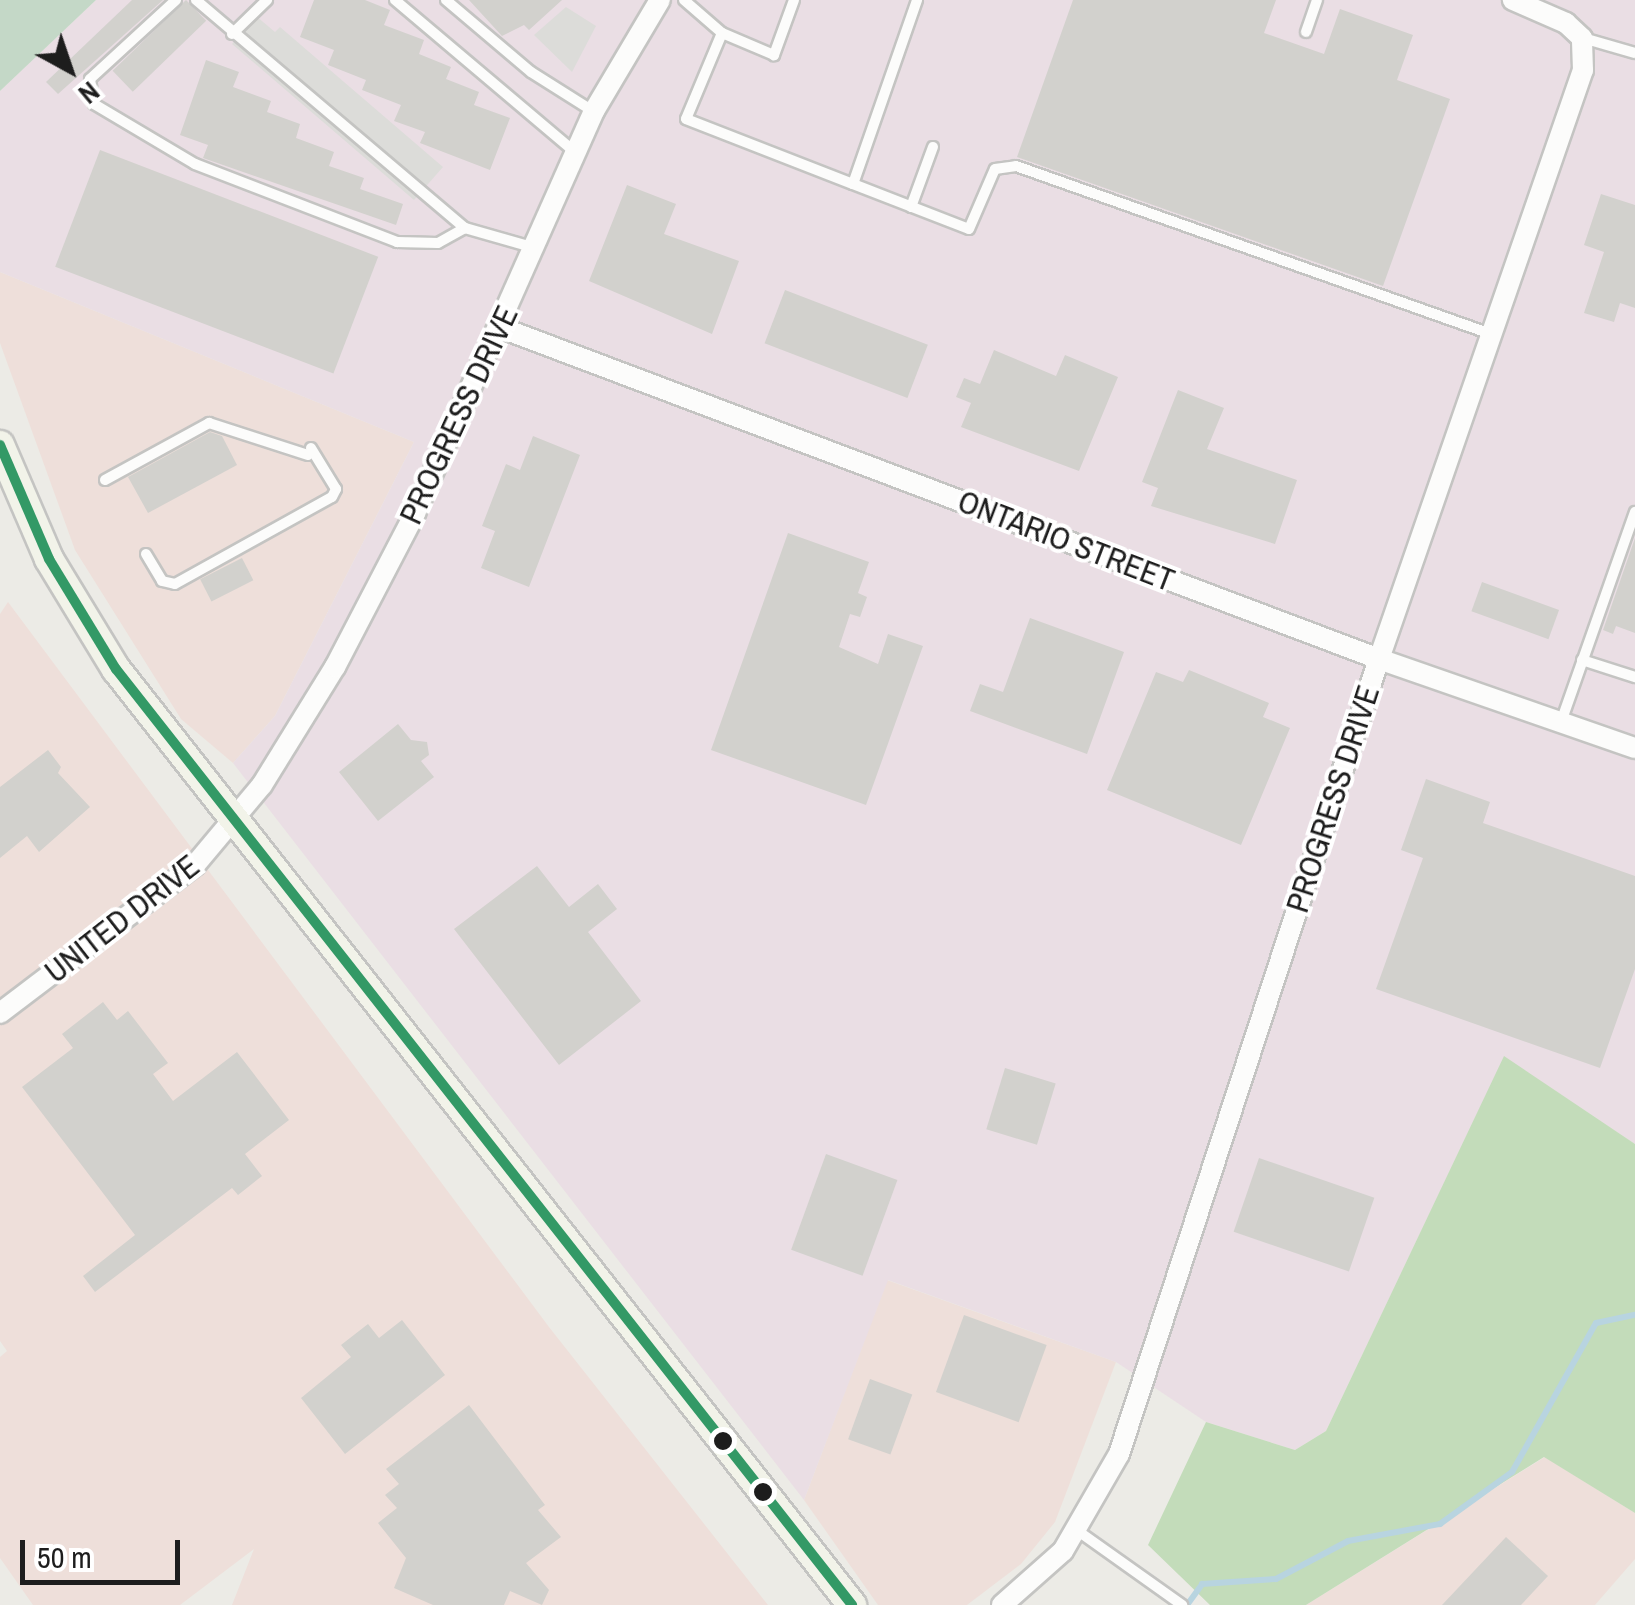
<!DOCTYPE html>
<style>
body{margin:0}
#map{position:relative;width:1635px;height:1605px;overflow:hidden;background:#ecebe6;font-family:"Archivo Narrow",sans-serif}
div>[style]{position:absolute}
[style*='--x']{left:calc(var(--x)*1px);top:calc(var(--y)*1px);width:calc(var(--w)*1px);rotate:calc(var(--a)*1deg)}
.commercial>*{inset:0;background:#eedfda}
.industrial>*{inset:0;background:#eadee4}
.forest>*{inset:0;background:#c3dcba}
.cemetery>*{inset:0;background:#c4d8c7}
.parking>*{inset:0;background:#dcdcd9}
.stream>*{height:6px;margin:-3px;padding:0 3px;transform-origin:3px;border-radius:3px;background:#b8d4e0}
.building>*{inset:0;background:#d2d1cd;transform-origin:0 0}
.roads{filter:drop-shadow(2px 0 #c4c4c2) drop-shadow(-2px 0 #c4c4c2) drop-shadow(0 2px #c4c4c2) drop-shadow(0 -2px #c4c4c2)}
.lane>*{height:10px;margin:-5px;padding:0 5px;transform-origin:5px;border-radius:5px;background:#fcfcfb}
.street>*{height:20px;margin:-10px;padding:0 10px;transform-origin:10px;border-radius:10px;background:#fcfcfb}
.secondary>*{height:28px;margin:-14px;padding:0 14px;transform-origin:14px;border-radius:14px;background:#f2f3e9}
.bus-1>*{height:10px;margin:-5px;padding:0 5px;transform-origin:5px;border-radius:5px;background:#396}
.dots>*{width:28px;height:28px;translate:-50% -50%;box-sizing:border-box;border:5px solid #fff;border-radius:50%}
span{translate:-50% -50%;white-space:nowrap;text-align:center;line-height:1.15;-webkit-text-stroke:8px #fff;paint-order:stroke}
.street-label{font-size:32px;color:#1d1d1d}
.north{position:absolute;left:20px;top:20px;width:100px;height:100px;-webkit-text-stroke:8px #fff;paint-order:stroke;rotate:140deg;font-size:28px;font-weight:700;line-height:40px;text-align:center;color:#1d1d1d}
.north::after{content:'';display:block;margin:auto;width:35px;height:45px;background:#1d1d1d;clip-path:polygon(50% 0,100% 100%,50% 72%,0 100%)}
.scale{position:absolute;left:20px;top:1540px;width:160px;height:45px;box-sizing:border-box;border:5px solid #1d1d1d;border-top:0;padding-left:12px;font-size:30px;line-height:35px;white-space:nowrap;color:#1d1d1d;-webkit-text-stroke:8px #fff;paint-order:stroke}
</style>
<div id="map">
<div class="commercial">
<i style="clip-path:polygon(0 272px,414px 442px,275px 716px,233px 763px,181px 719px,75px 550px,0 343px)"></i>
<i style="clip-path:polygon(8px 602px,549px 1327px,768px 1605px,232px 1605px,254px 1549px,180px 1605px,33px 1605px,0 1558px,0 1357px,7px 1351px,0 1341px,0 614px)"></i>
<i style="clip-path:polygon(887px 1280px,1116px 1362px,1055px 1522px,1021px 1564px,967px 1605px,878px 1605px,804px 1500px)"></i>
<i style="clip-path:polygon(1545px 1457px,1635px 1513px,1635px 1559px,1595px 1605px,1306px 1605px)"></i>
</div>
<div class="industrial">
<i style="clip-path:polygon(96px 0,1635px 0,1635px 1144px,1504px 1057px,1326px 1431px,1295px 1450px,1206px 1422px,1116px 1362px,888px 1280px,804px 1500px,233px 763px,275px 716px,414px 442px,0 272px,0 91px)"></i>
</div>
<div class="forest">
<i style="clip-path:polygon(1504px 1056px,1635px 1144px,1635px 1513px,1544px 1457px,1306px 1605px,1210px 1605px,1148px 1545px,1206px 1422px,1295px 1450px,1326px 1431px)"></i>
</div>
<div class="cemetery">
<i style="clip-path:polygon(0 0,96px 0,0 91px)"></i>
</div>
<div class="parking">
<i style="clip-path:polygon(566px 7px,596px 26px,572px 72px,534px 35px)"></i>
<i style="clip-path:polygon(256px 16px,275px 32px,280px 27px,443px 167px,414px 200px,232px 44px)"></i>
</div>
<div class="stream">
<i style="--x:1187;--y:1605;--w:26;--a:-54"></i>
<i style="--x:1202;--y:1584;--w:74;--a:-3.9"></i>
<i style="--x:1276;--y:1579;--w:81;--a:-27.8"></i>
<i style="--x:1348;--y:1541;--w:94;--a:-10.5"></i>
<i style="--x:1440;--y:1524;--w:89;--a:-35.8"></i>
<i style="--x:1512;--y:1472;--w:171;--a:-60.6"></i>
<i style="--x:1596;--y:1323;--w:40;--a:-12"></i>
</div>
<div class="building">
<i style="clip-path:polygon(132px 0,163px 0,58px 94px,46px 82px)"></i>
<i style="left:186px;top:0;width:29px;height:102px;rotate:46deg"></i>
<i style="clip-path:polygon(314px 0,365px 0,390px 10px,384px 25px,424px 40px,419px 54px,451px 67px,446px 79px,479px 92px,474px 105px,510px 118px,490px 170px,420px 143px,425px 132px,394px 121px,401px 105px,362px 90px,366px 80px,328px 65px,334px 50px,300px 37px)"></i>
<i style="clip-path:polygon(469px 0,562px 0,529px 30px,524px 25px,502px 36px)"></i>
<i style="clip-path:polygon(1073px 0,1276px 0,1264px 33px,1324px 54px,1340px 9px,1413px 35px,1397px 80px,1450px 99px,1383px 286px,1017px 157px)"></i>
<i style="clip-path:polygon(206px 60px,239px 72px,233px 87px,271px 101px,267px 112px,300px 124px,296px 138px,334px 152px,329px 166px,364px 178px,360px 189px,403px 204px,396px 225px,203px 158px,208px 145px,180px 135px)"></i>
<i style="left:100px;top:150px;width:298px;height:125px;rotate:21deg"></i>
<i style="clip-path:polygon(627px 185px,676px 204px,664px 234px,739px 261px,712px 334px,589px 281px)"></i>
<i style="clip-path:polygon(1601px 194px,1635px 205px,1635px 308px,1620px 303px,1614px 322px,1584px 313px,1604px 252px,1584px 245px)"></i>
<i style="left:785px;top:290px;width:153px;height:57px;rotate:21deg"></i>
<i style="clip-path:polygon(994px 350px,1056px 376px,1065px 355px,1118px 377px,1079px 471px,961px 427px,971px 403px,956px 397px,964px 378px,980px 384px)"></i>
<i style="clip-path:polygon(1178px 390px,1224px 408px,1207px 449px,1297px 480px,1275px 544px,1151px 506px,1158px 488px,1142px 482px)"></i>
<i style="clip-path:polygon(210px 432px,222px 436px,237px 465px,148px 513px,128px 477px)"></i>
<i style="clip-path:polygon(533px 436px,580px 455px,529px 587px,481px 568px,495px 531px,482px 526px,506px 464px,520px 470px)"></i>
<i style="clip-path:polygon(788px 533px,869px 562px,858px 593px,867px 597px,860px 617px,850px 614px,839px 647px,878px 664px,888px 634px,923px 646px,866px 805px,711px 750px)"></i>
<i style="clip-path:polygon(1635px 538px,1635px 633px,1616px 626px,1613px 634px,1603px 630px)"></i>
<i style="left:242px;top:558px;width:25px;height:47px;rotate:63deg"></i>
<i style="left:1482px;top:582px;width:82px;height:31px;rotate:20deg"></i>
<i style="clip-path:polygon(1030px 618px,1124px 652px,1087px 754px,970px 711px,980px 684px,1003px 692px)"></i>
<i style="clip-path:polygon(1189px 670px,1269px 703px,1263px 717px,1290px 728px,1241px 845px,1107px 790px,1156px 672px,1183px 682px)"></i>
<i style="clip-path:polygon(398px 724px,411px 740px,427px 742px,429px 755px,421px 761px,434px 777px,378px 821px,339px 772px)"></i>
<i style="clip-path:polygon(48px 750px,61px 767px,58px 773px,90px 807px,39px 852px,27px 836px,0 858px,0 787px)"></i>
<i style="clip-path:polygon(1426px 779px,1490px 802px,1483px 823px,1635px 876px,1635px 969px,1600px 1068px,1376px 989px,1423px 858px,1401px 850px)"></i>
<i style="clip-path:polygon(537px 866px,569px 907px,598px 884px,617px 909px,588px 932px,641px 1001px,559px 1065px,454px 929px)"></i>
<i style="clip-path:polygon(103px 1002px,117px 1020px,128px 1011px,168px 1063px,153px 1074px,173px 1101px,237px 1052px,289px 1120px,245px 1154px,262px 1176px,238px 1195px,232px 1188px,95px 1292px,83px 1276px,135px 1235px,22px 1087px,73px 1048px,62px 1034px)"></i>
<i style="left:1005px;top:1068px;width:53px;height:64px;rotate:17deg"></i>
<i style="left:826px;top:1154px;width:76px;height:102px;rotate:20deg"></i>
<i style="left:1259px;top:1158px;width:122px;height:78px;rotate:19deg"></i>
<i style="left:964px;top:1315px;width:88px;height:82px;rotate:20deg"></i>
<i style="clip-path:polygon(402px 1320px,445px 1375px,345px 1454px,301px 1398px,351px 1357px,341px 1345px,368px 1324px,379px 1338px)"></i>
<i style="left:870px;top:1379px;width:45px;height:64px;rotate:20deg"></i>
<i style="clip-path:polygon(469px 1405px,545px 1505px,538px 1510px,561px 1537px,526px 1563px,549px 1590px,542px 1605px,510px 1591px,504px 1605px,433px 1605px,394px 1588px,406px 1558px,378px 1523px,397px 1508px,385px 1495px,399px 1484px,386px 1469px)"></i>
<i style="clip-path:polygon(1506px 1537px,1548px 1576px,1521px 1605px,1442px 1605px)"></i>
</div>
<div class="roads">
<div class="lane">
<i style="--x:176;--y:0;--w:117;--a:137.4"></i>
<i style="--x:90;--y:79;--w:25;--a:81"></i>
<i style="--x:94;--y:104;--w:117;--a:30.7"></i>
<i style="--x:195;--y:164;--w:217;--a:21.1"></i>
<i style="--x:397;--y:242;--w:41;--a:1.4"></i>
<i style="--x:438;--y:243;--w:31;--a:-29"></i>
<i style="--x:196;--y:0;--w:353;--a:40.3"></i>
<i style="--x:465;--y:228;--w:73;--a:15.9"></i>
<i style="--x:395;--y:0;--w:238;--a:40.2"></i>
<i style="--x:446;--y:0;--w:111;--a:40.3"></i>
<i style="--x:531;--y:72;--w:73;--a:32.2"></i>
<i style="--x:684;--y:0;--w:50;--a:41"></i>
<i style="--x:794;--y:0;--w:59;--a:110"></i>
<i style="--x:774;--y:55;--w:56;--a:-157.1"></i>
<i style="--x:722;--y:33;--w:93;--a:112.7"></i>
<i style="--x:686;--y:119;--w:179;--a:21.3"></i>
<i style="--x:853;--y:184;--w:195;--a:-70.8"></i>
<i style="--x:1306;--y:32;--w:34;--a:-71"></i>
<i style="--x:232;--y:34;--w:49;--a:-44.2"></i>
<i style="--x:1583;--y:38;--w:54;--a:16.1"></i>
<i style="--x:853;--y:184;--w:124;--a:21.2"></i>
<i style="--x:969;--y:229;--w:65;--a:-66.6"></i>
<i style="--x:995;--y:169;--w:21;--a:-8"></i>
<i style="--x:1016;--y:166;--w:504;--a:19.48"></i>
<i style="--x:911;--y:207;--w:64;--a:-69.9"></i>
<i style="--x:105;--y:480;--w:119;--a:-28.7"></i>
<i style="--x:209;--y:423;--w:104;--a:17.9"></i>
<i style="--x:146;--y:554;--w:31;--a:59"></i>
<i style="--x:162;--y:581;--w:13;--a:13"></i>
<i style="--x:175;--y:584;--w:179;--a:-29"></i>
<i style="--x:332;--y:497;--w:9;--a:-63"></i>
<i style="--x:336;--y:489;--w:48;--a:-121.4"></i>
<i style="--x:1582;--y:660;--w:56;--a:17.8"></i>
<i style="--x:1561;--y:722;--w:223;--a:-70.6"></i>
<i style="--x:1078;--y:1531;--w:128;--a:35.4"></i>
</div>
<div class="street">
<i style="--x:499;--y:327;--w:941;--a:20.67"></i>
<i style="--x:1379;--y:659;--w:271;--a:19.2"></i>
<i style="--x:0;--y:1013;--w:245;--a:-37.2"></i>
<i style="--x:195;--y:865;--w:104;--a:-50.1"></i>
<i style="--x:262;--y:785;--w:139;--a:-58.3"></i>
<i style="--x:335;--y:667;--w:174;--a:-62.5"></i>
<i style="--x:415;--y:513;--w:440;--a:-66"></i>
<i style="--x:594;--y:111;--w:129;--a:-59.3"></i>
<i style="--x:1002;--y:1605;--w:81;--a:-41.5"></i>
<i style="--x:1063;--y:1551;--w:112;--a:-60"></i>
<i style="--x:1119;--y:1454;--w:836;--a:-71.89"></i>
<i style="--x:1379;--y:659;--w:623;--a:-70.9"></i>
<i style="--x:1583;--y:70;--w:32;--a:-92"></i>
<i style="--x:1582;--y:38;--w:22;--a:-137"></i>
<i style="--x:1566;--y:23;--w:58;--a:-156.5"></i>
</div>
<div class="secondary">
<i style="--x:0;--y:445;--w:124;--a:66.7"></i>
<i style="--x:49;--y:559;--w:129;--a:58.7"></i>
<i style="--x:116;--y:669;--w:1191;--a:51.82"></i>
</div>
</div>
<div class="bus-1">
<i style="--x:0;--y:445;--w:124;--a:66.7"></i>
<i style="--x:49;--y:559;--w:129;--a:58.7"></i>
<i style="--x:116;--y:669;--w:1191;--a:51.82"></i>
</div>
<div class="dots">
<i style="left:723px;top:1441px;background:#1d1d1d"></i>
<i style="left:763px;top:1492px;background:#1d1d1d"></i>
</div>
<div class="street-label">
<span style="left:459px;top:415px;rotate:-65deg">PROGRESS DRIVE</span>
<span style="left:1066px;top:541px;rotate:21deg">ONTARIO STREET</span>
<span style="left:1333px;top:799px;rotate:-72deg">PROGRESS DRIVE</span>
<span style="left:122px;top:919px;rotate:-38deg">UNITED DRIVE</span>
</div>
<div class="north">N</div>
<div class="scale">50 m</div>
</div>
